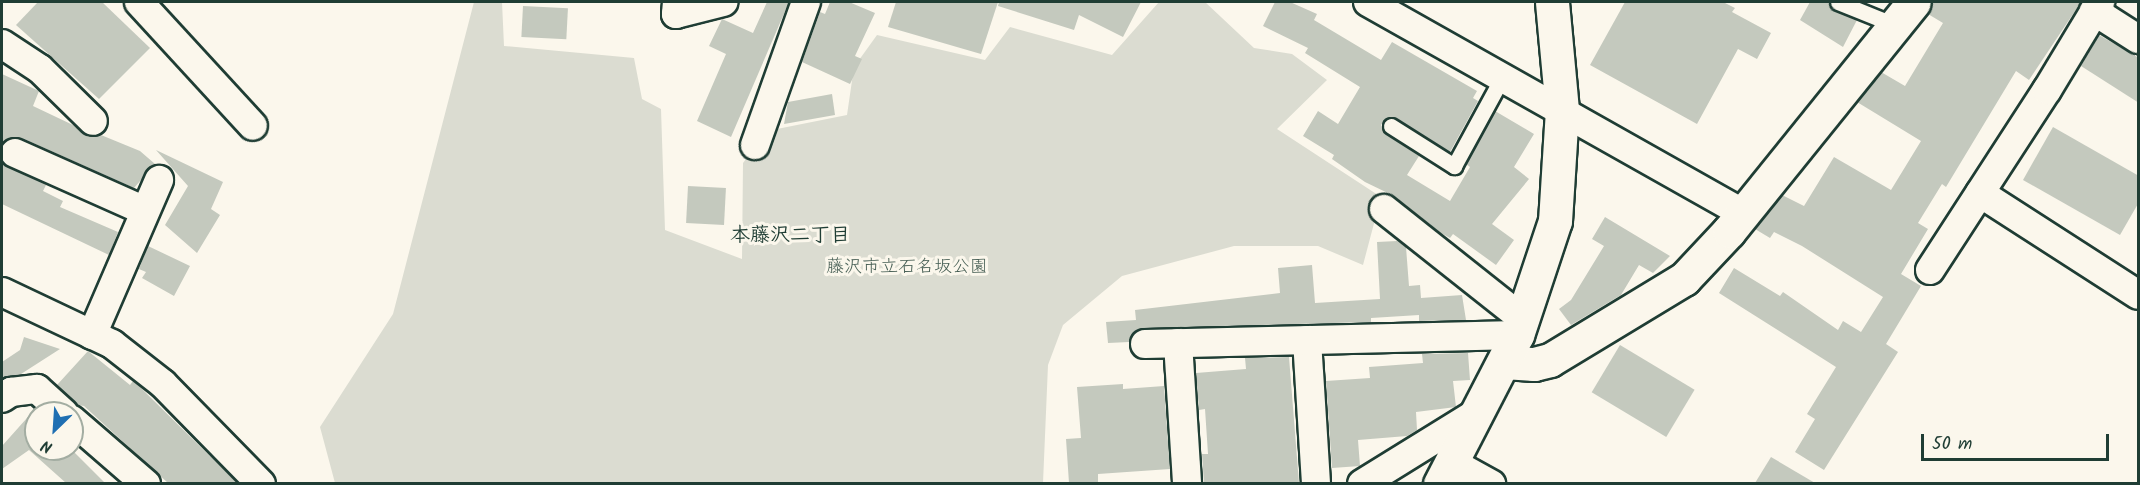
<!DOCTYPE html>
<meta charset="utf-8">
<style>
body{margin:0}
#map{position:relative;width:2140px;height:485px;overflow:hidden;background:#fbf7ec;font-family:Kalam,"Klee One",sans-serif}
div>[style]{position:absolute}
[style*='--x']{left:calc(var(--x)*1px);top:calc(var(--y)*1px);width:calc(var(--w)*1px);rotate:calc(var(--a)*1deg)}
.green>*{inset:0;background:#dbdcd1}
.building>*{inset:0;background:#c4c9be;transform-origin:0 0}
.roads{filter:drop-shadow(2px 0 #1f3d34) drop-shadow(-2px 0 #1f3d34) drop-shadow(0 2px #1f3d34) drop-shadow(0 -2px #1f3d34)}
.service>*{height:15px;margin:-7.5px;padding:0 7.5px;transform-origin:7.5px;border-radius:7.5px;background:#fbf7ec}
.minor>*{height:28px;margin:-14px;padding:0 14px;transform-origin:14px;border-radius:14px;background:#fbf7ec}
.tertiary>*{height:33px;margin:-16.5px;padding:0 16.5px;transform-origin:16.5px;border-radius:16.5px;background:#fbf7ec}
span{translate:-50% -50%;white-space:nowrap;text-align:center;line-height:1.15;-webkit-text-stroke:6px #fbf7ec;paint-order:stroke}
.park-label{font-size:18px;color:#455d53}
.neighbourhood-label{font-size:20px;color:#1f3d34;font-weight:700}
.frame{position:absolute;inset:0;border:3px solid #1f3d34;pointer-events:none}
.north{position:absolute;left:24px;top:401px;width:60px;height:60px;box-sizing:border-box;background:#fbf7ec;border:2px solid #a3ada2;border-radius:50%;rotate:205deg;font-size:16px;font-weight:700;line-height:24px;text-align:center;color:#1f3d34}
.north::after{content:'';display:block;margin:auto;width:21px;height:27px;background:#1f6fb2;clip-path:polygon(50% 0,100% 100%,50% 72%,0 100%)}
.scale{position:absolute;left:1921px;top:434px;width:188px;height:27px;box-sizing:border-box;border:3px solid #1f3d34;border-top:0;padding-left:8px;font-size:18px;line-height:21px;white-space:nowrap;color:#1f3d34;-webkit-text-stroke:4px #fbf7ec;paint-order:stroke}
</style>
<div id="map">
<div class="green">
<i style="clip-path:polygon(474px 2px,502px 2px,504px 46px,634px 58px,642px 99px,661px 109px,665px 230px,742px 259px,743px 163px,767px 131px,847px 115px,854px 67px,877px 35px,985px 60px,1010px 27px,1112px 55px,1159px 2px,1205px 2px,1254px 48px,1292px 54px,1327px 80px,1277px 129px,1381px 197px,1363px 265px,1318px 246px,1234px 246px,1122px 276px,1063px 325px,1048px 365px,1043px 483px,335px 483px,320px 427px,393px 314px)"></i>
</div>
<div class="building">
<i style="clip-path:polygon(38px 2px,102px 2px,150px 48px,99px 99px,16px 25px)"></i>
<i style="clip-path:polygon(767px 2px,789px 2px,731px 137px,697px 121px,726px 54px,709px 46px,722px 19px,753px 33px)"></i>
<i style="clip-path:polygon(830px 2px,849px 2px,875px 13px,855px 56px,862px 59px,850px 84px,802px 62px,820px 12px,825px 14px)"></i>
<i style="clip-path:polygon(896px 2px,998px 2px,981px 54px,888px 27px)"></i>
<i style="clip-path:polygon(999px 2px,1141px 2px,1123px 37px,1079px 15px,1074px 30px,998px 6px)"></i>
<i style="clip-path:polygon(1275px 2px,1290px 2px,1317px 14px,1314px 20px,1381px 60px,1392px 42px,1477px 91px,1473px 98px,1478px 101px,1450px 152px,1396px 118px,1386px 118px,1381px 125px,1386px 134px,1419px 156px,1407px 175px,1450px 201px,1470px 167px,1466px 164px,1495px 111px,1534px 134px,1514px 167px,1529px 179px,1492px 224px,1514px 240px,1496px 265px,1453px 234px,1450px 238px,1441px 233px,1394px 196px,1365px 182px,1332px 159px,1334px 155px,1303px 136px,1318px 111px,1338px 124px,1360px 87px,1305px 53px,1308px 48px,1263px 26px)"></i>
<i style="clip-path:polygon(1625px 2px,1723px 2px,1735px 8px,1732px 12px,1771px 33px,1757px 59px,1738px 49px,1697px 124px,1590px 65px)"></i>
<i style="clip-path:polygon(1810px 2px,1828px 2px,1834px 11px,1857px 20px,1843px 47px,1800px 20px)"></i>
<i style="clip-path:polygon(1932px 2px,2081px 2px,2029px 80px,2016px 71px,1946px 187px,1942px 184px,1918px 223px,1928px 229px,1901px 274px,1921px 286px,1886px 344px,1898px 352px,1824px 470px,1795px 452px,1815px 419px,1807px 414px,1836px 367px,1719px 293px,1734px 268px,1780px 296px,1783px 292px,1838px 330px,1843px 321px,1861px 332px,1883px 297px,1802px 246px,1774px 232px,1770px 238px,1755px 229px,1782px 195px,1804px 206px,1834px 157px,1891px 190px,1921px 141px,1857px 102px,1881px 72px,1905px 86px,1943px 23px,1928px 14px)"></i>
<i style="left:523px;top:6px;width:45px;height:31px;rotate:3deg"></i>
<i style="clip-path:polygon(2099px 35px,2139px 58px,2139px 103px,2081px 66px)"></i>
<i style="clip-path:polygon(2px 74px,39px 91px,33px 106px,73px 125px,88px 137px,101px 135px,140px 151px,155px 164px,134px 188px,22px 138px,13px 137px,2px 144px)"></i>
<i style="clip-path:polygon(832px 94px,835px 115px,784px 124px,788px 102px)"></i>
<i style="clip-path:polygon(2053px 127px,2139px 176px,2139px 202px,2120px 235px,2023px 180px)"></i>
<i style="clip-path:polygon(156px 150px,223px 182px,211px 209px,220px 215px,197px 253px,165px 225px,188px 186px)"></i>
<i style="clip-path:polygon(2px 162px,46px 185px,43px 191px,63px 201px,60px 207px,118px 232px,109px 255px,2px 204px)"></i>
<i style="left:688px;top:186px;width:38px;height:37px;rotate:3deg"></i>
<i style="clip-path:polygon(1605px 217px,1670px 256px,1653px 273px,1639px 265px,1621px 295px,1571px 325px,1559px 309px,1571px 300px,1604px 246px,1592px 239px)"></i>
<i style="clip-path:polygon(1397px 241px,1406px 247px,1409px 286px,1420px 285px,1421px 298px,1462px 295px,1466px 320px,1419px 321px,1419px 315px,1371px 318px,1371px 322px,1145px 328px,1136px 330px,1129px 342px,1108px 343px,1106px 322px,1136px 320px,1135px 310px,1280px 293px,1278px 268px,1312px 265px,1315px 303px,1380px 299px,1377px 242px)"></i>
<i style="clip-path:polygon(148px 246px,190px 266px,174px 296px,142px 278px,146px 272px,139px 269px)"></i>
<i style="clip-path:polygon(24px 337px,60px 349px,21px 374px,2px 379px,2px 362px,20px 350px)"></i>
<i style="left:1620px;top:345px;width:87px;height:55px;rotate:31deg"></i>
<i style="clip-path:polygon(88px 351px,130px 385px,133px 381px,142px 389px,237px 483px,168px 483px,84px 406px,78px 405px,57px 385px)"></i>
<i style="clip-path:polygon(1468px 353px,1470px 380px,1453px 381px,1456px 407px,1416px 412px,1417px 430px,1407px 436px,1358px 440px,1360px 466px,1332px 468px,1326px 381px,1370px 378px,1369px 367px,1423px 363px,1422px 354px)"></i>
<i style="clip-path:polygon(1289px 357px,1299px 483px,1204px 483px,1202px 454px,1208px 454px,1205px 409px,1199px 410px,1196px 373px,1246px 369px,1245px 358px)"></i>
<i style="clip-path:polygon(1123px 384px,1123px 389px,1164px 386px,1170px 469px,1098px 474px,1098px 483px,1069px 483px,1066px 439px,1081px 438px,1077px 387px)"></i>
<i style="clip-path:polygon(35px 409px,36px 445px,31px 449px,71px 449px,105px 483px,66px 483px,29px 450px,2px 469px,2px 446px)"></i>
<i style="clip-path:polygon(1771px 457px,1815px 483px,1755px 483px)"></i>
</div>
<div class="roads">
<div class="service">
<i style="--x:1838;--y:2;--w:61;--a:22"></i>
<i style="--x:1391;--y:126;--w:75;--a:32.4"></i>
<i style="--x:1454;--y:166;--w:102;--a:-61.4"></i>
</div>
<div class="minor">
<i style="--x:139;--y:2;--w:168;--a:47.4"></i>
<i style="--x:677;--y:2;--w:12;--a:95"></i>
<i style="--x:676;--y:14;--w:49;--a:-14.3"></i>
<i style="--x:1368;--y:2;--w:429;--a:29.4"></i>
<i style="--x:2094;--y:11;--w:52;--a:32.5"></i>
<i style="--x:2;--y:44;--w:45;--a:33.3"></i>
<i style="--x:40;--y:69;--w:74;--a:44.5"></i>
<i style="--x:755;--y:145;--w:152;--a:-70.4"></i>
<i style="--x:15;--y:153;--w:142;--a:24"></i>
<i style="--x:1980;--y:193;--w:188;--a:32.8"></i>
<i style="--x:1384;--y:209;--w:177;--a:38.4"></i>
<i style="--x:1930;--y:270;--w:215;--a:-57"></i>
<i style="--x:2047;--y:90;--w:103;--a:-58.9"></i>
<i style="--x:2;--y:292;--w:122;--a:25.3"></i>
<i style="--x:112;--y:344;--w:65;--a:38.1"></i>
<i style="--x:163;--y:384;--w:140;--a:45.6"></i>
<i style="--x:92;--y:335;--w:169;--a:-66.6"></i>
<i style="--x:1307;--y:340;--w:144;--a:86.4"></i>
<i style="--x:1178;--y:343;--w:141;--a:86.3"></i>
<i style="--x:1145;--y:344;--w:372;--a:-1.4"></i>
<i style="--x:2;--y:398;--w:11;--a:-34"></i>
<i style="--x:11;--y:392;--w:26;--a:-7"></i>
<i style="--x:37;--y:389;--w:36;--a:42"></i>
<i style="--x:72;--y:420;--w:98;--a:40.9"></i>
<i style="--x:1451;--y:462;--w:46;--a:28.8"></i>
<i style="--x:1362;--y:484;--w:137;--a:-31.8"></i>
</div>
<div class="tertiary">
<i style="--x:1504;--y:362;--w:30;--a:4"></i>
<i style="--x:1534;--y:364;--w:16;--a:-14"></i>
<i style="--x:1550;--y:360;--w:157;--a:-31.2"></i>
<i style="--x:1684;--y:279;--w:66;--a:-46.8"></i>
<i style="--x:1729;--y:231;--w:294;--a:-51.1"></i>
<i style="--x:1440;--y:484;--w:168;--a:-62.7"></i>
<i style="--x:1517;--y:335;--w:120;--a:-71.6"></i>
<i style="--x:1555;--y:221;--w:111;--a:-86.4"></i>
<i style="--x:1562;--y:110;--w:108;--a:-95.3"></i>
</div>
</div>
<div class="park-label">
<span style="left:907px;top:268px">藤沢市立石名坂公園</span>
</div>
<div class="neighbourhood-label">
<span style="left:790px;top:236px">本藤沢二丁目</span>
</div>
<div class="frame"></div>
<div class="north">N</div>
<div class="scale">50 m</div>
</div>
